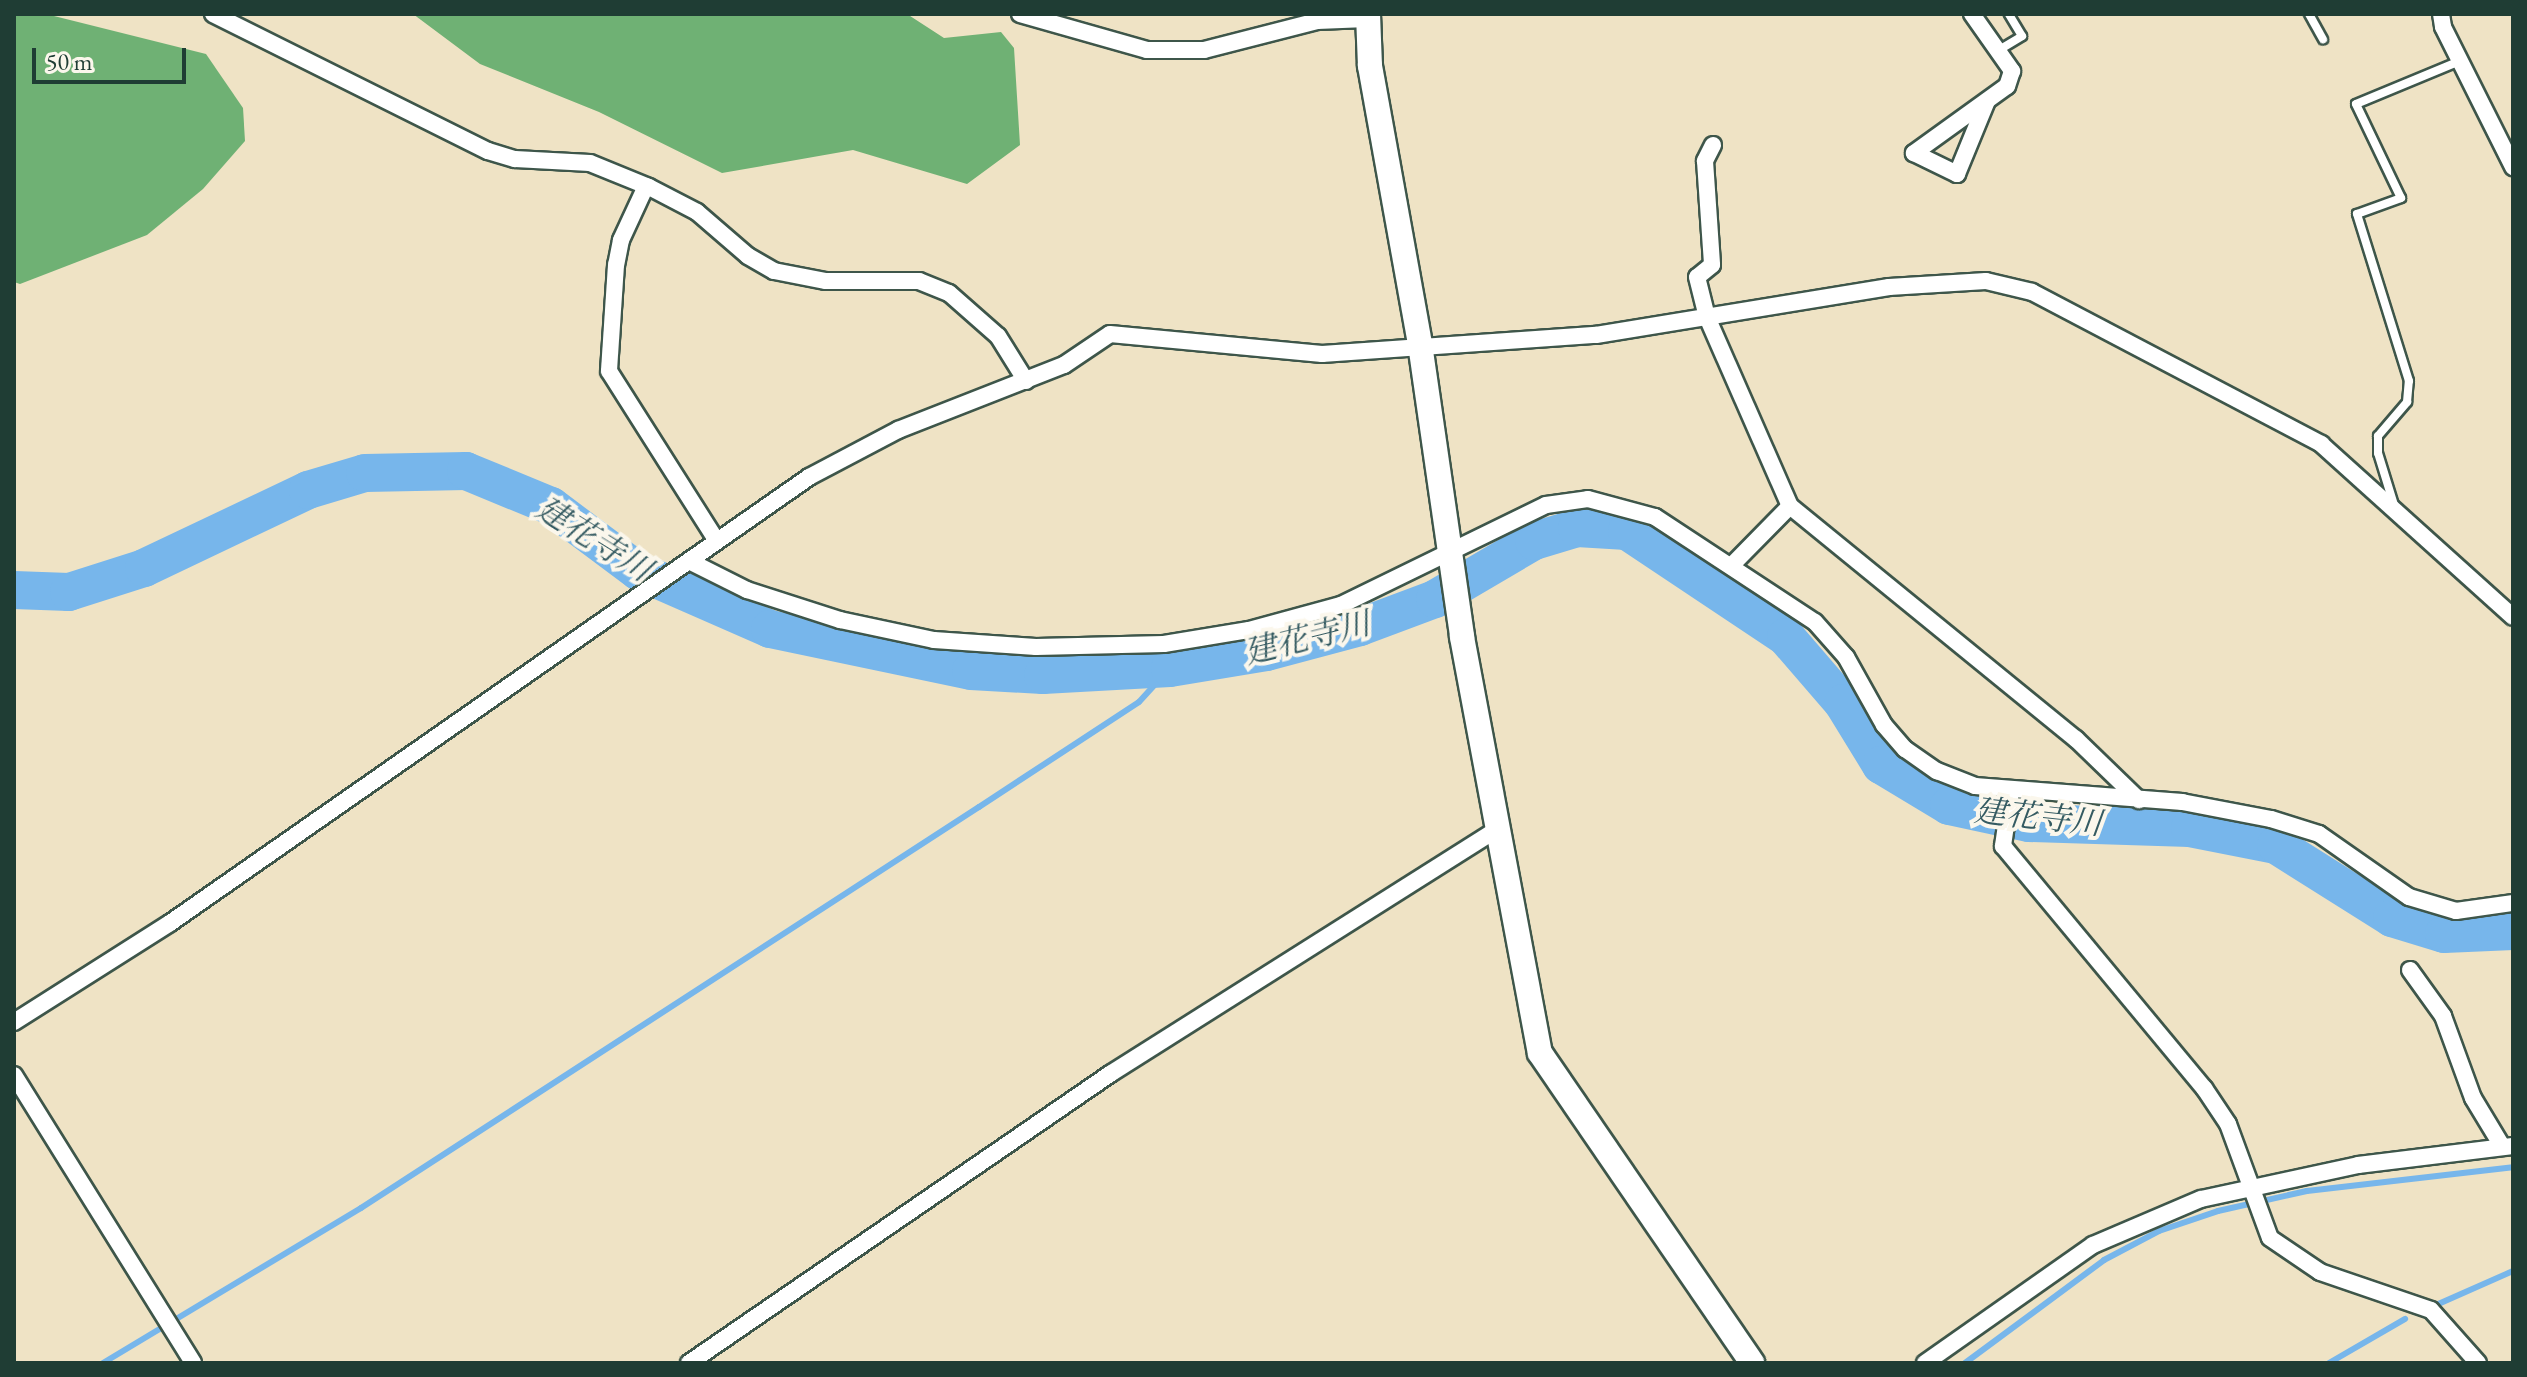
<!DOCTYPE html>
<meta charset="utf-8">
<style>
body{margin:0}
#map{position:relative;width:2527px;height:1377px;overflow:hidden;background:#efe3c5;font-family:"EB Garamond","Noto Serif JP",serif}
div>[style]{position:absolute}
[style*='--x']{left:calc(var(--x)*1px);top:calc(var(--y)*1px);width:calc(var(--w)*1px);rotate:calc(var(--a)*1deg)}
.forest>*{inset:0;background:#6fb174}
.stream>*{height:6px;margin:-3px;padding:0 3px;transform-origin:3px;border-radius:3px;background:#77b6eb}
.river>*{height:38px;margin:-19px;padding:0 19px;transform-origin:19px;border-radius:19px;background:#77b6eb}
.roads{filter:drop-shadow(2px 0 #3e564a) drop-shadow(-2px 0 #3e564a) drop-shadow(0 2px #3e564a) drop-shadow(0 -2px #3e564a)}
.lane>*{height:8px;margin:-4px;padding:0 4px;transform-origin:4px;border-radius:4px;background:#fff}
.street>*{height:16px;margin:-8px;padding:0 8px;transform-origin:8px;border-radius:8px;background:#fff}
.secondary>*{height:24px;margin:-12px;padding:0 12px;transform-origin:12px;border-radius:12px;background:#fff}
span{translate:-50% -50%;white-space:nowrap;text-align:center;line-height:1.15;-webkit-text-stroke:8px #fbf7ec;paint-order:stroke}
.water-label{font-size:32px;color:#355b62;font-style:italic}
.frame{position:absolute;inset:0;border:16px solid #1f3d34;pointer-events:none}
.scale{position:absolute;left:32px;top:48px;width:154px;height:36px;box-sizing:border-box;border:4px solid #1f3d34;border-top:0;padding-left:10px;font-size:24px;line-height:28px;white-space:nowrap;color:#1f3d34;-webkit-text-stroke:6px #fbf7ec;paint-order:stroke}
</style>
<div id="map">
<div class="forest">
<i style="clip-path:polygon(14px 14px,46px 14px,206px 54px,243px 108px,245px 141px,203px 189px,147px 235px,20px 284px,14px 282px)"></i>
<i style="clip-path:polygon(413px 14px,907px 14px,944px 38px,1001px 32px,1014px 48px,1020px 145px,967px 184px,853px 150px,722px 173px,599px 112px,480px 64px)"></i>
</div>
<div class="stream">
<i style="--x:2436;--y:1305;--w:84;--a:-23.8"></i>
<i style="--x:103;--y:1363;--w:301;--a:-31"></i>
<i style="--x:361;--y:1208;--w:737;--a:-32.98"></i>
<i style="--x:979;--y:807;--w:191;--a:-33.3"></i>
<i style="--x:1139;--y:702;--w:46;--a:-47.6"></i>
<i style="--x:1965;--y:1363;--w:173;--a:-36.5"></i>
<i style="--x:2104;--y:1260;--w:62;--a:-27.8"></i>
<i style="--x:2159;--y:1231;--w:62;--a:-18.7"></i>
<i style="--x:2218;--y:1211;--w:91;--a:-12.7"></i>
<i style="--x:2307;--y:1191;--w:207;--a:-6.6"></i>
<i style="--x:2329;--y:1363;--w:88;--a:-30.1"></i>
</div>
<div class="river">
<i style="--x:14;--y:590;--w:55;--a:2.1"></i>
<i style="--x:69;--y:592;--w:79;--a:-17.7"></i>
<i style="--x:144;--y:568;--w:182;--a:-25.4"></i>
<i style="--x:308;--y:490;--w:59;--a:-16.6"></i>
<i style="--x:365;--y:473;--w:101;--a:-1.1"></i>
<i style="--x:466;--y:471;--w:92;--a:22.4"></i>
<i style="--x:551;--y:506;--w:109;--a:36.8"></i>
<i style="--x:638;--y:571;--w:144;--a:23.7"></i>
<i style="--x:770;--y:629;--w:205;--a:11.8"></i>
<i style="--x:971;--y:671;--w:72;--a:3.2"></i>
<i style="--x:1043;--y:675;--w:127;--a:-3.2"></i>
<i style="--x:1170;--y:668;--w:98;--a:-9.4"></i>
<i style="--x:1267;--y:652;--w:96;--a:-15"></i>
<i style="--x:1360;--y:627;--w:80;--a:-20.5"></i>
<i style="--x:1435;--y:599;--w:115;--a:-30.4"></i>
<i style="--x:1534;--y:541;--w:45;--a:-16.8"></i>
<i style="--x:1577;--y:528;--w:50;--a:3.4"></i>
<i style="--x:1627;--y:531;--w:191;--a:33.7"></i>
<i style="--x:1786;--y:637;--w:87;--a:49.2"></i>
<i style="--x:1843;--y:703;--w:73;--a:58.5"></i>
<i style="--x:1881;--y:765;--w:79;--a:31.1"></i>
<i style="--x:1949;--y:806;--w:82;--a:12"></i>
<i style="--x:2029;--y:823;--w:161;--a:1.8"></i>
<i style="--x:2190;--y:828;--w:88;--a:11.2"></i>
<i style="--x:2276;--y:845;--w:137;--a:32.2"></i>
<i style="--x:2392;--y:918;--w:54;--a:17.1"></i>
<i style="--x:2444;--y:934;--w:69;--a:-2.5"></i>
</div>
<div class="roads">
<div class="lane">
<i style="--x:2309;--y:14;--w:29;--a:61"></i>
<i style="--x:1999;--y:50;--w:27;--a:-31"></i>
<i style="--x:2022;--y:36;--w:26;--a:-121"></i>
<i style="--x:2394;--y:505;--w:54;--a:-107.1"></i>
<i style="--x:2378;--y:453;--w:17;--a:-90"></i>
<i style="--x:2378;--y:436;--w:45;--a:-49.5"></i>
<i style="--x:2407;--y:402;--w:21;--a:-85"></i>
<i style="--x:2409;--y:381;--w:175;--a:-107.3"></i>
<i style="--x:2357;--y:214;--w:47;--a:-20"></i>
<i style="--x:2401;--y:198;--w:104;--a:-115.6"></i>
<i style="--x:2356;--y:104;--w:113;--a:-22.5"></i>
</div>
<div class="street">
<i style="--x:213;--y:14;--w:307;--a:26.5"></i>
<i style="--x:488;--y:151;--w:28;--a:17"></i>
<i style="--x:515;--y:159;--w:75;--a:3.1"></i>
<i style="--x:590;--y:163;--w:64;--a:22.1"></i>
<i style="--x:649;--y:187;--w:54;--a:27.5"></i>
<i style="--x:697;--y:212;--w:67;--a:40.8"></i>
<i style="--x:748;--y:256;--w:30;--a:30"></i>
<i style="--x:774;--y:271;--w:53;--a:10.9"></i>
<i style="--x:826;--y:281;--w:93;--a:0"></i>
<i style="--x:919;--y:281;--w:32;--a:22"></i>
<i style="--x:949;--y:293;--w:65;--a:41.3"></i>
<i style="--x:998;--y:336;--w:53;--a:58.1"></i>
<i style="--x:1020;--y:14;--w:132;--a:15.8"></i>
<i style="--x:1147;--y:50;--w:57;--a:0"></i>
<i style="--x:1204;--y:50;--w:117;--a:-14.4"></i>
<i style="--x:1317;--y:21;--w:50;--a:-2.3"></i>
<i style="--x:1972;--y:14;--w:70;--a:54.9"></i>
<i style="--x:2012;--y:71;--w:16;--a:108"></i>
<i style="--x:2007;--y:86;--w:115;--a:144.2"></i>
<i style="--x:1914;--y:153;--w:48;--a:26"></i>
<i style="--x:1957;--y:174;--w:79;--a:-67.7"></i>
<i style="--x:2441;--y:14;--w:13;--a:81"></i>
<i style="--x:2443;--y:27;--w:157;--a:63.4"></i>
<i style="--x:1713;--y:145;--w:18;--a:117"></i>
<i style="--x:1705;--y:161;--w:104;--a:86.1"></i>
<i style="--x:1712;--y:265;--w:19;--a:141"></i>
<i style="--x:1697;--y:277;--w:41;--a:76"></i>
<i style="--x:1707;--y:317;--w:206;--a:66.3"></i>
<i style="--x:1790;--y:506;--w:369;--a:39.2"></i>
<i style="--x:2076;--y:739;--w:88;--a:44.1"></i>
<i style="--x:646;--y:186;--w:60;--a:114.8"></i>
<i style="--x:621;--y:240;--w:25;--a:101"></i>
<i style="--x:616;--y:265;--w:106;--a:93.8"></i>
<i style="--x:609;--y:371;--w:201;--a:57.6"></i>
<i style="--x:689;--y:561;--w:65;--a:26.6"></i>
<i style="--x:747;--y:590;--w:98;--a:17.9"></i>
<i style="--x:840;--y:620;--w:96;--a:12"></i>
<i style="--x:934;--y:640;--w:102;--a:3.9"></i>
<i style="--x:1036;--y:647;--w:128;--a:-1.3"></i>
<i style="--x:1164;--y:644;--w:86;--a:-9.4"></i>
<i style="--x:1249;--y:630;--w:95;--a:-15.2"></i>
<i style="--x:1341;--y:605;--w:228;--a:-26"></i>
<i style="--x:1546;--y:505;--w:42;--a:-8.1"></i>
<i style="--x:1588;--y:499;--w:69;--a:15"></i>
<i style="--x:1655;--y:517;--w:191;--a:33.3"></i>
<i style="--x:1815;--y:622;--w:47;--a:48.5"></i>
<i style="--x:1846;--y:657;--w:78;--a:60.8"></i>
<i style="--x:1884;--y:725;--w:32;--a:49"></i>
<i style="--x:1905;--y:749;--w:39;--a:35"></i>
<i style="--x:1937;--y:771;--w:41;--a:21.5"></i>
<i style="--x:1975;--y:786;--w:208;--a:4.4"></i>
<i style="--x:2182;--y:802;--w:91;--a:10.8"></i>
<i style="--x:2271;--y:819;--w:50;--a:17.4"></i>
<i style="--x:2319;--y:834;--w:110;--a:35"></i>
<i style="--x:2409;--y:897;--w:49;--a:16.6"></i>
<i style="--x:2456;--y:911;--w:58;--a:-8"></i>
<i style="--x:1731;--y:566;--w:84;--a:-45.5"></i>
<i style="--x:2011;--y:791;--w:56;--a:98.3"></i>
<i style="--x:2003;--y:846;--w:315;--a:50.3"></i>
<i style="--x:2204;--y:1088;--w:43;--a:56.3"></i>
<i style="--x:2228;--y:1124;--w:121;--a:69.8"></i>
<i style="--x:2270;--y:1238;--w:60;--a:34.2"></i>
<i style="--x:2320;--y:1272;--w:117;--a:18.9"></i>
<i style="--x:2431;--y:1310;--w:71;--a:48.4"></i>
<i style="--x:2410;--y:970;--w:57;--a:54.3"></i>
<i style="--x:2443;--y:1016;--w:87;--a:69.9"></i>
<i style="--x:2473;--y:1098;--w:56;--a:58.9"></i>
<i style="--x:14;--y:1022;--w:185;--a:-32.4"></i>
<i style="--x:170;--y:923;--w:779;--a:-34.91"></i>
<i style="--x:809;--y:477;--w:101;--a:-27.8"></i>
<i style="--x:898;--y:430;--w:178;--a:-21.4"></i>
<i style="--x:1064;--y:365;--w:55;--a:-34"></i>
<i style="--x:1110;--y:334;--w:213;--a:5.4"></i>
<i style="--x:1322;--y:354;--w:275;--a:-4"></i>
<i style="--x:1596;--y:335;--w:297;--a:-9.3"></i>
<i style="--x:1889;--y:287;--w:97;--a:-3.5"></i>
<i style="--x:1986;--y:281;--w:47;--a:13.4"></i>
<i style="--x:2032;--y:292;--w:327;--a:27.7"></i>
<i style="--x:2321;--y:444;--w:258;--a:42"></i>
<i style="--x:14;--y:1075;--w:339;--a:58.1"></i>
<i style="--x:689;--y:1363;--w:511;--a:-34.47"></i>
<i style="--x:1110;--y:1074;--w:457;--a:-32.3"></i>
<i style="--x:1925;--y:1363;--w:205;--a:-35.1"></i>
<i style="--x:2093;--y:1245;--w:117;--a:-23.1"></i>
<i style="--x:2201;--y:1199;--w:161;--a:-12.2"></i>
<i style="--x:2358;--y:1165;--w:156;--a:-7"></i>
</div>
<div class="secondary">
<i style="--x:1368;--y:14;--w:52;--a:87.8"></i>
<i style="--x:1370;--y:66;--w:282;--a:79.8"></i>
<i style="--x:1420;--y:344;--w:296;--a:81.8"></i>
<i style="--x:1462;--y:637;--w:423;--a:79.4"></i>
<i style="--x:1540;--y:1053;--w:376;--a:55.6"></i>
</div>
</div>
<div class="water-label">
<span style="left:594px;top:539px;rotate:32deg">建花寺川</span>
<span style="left:1307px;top:638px;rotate:-14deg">建花寺川</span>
<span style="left:2038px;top:817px;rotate:6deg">建花寺川</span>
</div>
<div class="frame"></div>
<div class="scale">50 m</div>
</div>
